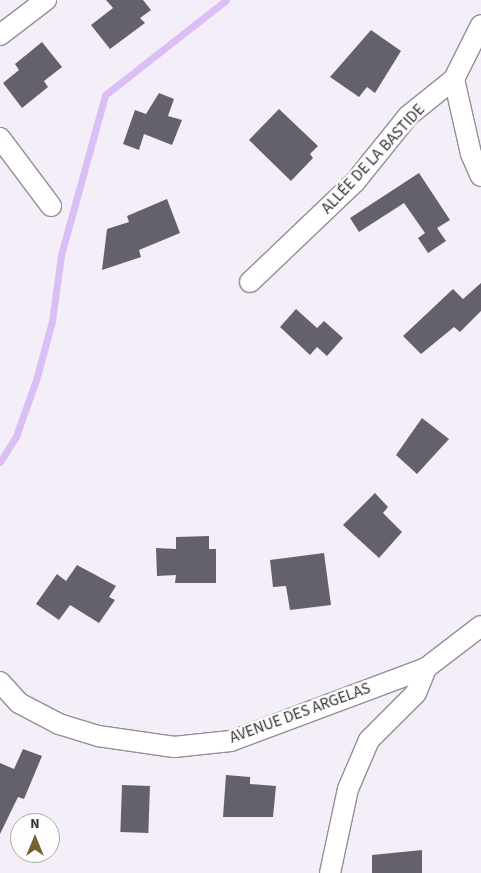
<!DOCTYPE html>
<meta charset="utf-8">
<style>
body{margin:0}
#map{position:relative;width:481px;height:873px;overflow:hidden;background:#f3eef8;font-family:"Source Sans 3",sans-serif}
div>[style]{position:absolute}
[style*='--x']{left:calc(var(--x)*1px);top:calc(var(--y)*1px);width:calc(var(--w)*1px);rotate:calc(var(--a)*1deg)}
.stream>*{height:7px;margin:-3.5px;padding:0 3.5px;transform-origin:3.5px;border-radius:3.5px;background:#dbbef5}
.building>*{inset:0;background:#65616a;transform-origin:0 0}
.roads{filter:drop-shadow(1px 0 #938e98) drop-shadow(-1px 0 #938e98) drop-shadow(0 1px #938e98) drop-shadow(0 -1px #938e98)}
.street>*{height:20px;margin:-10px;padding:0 10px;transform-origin:10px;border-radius:10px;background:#fff}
span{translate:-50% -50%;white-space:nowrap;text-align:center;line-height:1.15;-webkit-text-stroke:5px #fdfdfd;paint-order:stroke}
.street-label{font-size:16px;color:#343236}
.north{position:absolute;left:10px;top:813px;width:50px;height:50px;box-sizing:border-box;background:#fdfdfd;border:1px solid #adacad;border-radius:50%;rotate:0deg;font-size:14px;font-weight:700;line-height:20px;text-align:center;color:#343236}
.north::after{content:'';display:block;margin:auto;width:18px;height:22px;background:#756230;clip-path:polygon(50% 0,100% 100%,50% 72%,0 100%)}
</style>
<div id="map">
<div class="stream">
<i style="--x:0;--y:462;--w:31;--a:-58"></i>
<i style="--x:16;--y:436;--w:59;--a:-70.3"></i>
<i style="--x:36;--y:380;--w:61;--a:-74.8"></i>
<i style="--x:52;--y:321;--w:67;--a:-82.2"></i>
<i style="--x:61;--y:255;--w:166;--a:-74.6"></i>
<i style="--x:105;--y:95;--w:154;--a:-38.1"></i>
</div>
<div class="building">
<i style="clip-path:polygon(106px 0,143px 0,151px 10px,140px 18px,145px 23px,110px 49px,91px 25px,113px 8px)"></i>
<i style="clip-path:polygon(371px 30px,401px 51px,375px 93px,367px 87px,359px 97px,330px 77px)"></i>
<i style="clip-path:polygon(42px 42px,62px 67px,44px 81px,48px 87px,22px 108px,3px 83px,19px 70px,15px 64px)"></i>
<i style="clip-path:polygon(159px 93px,174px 99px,168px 116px,182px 120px,172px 145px,144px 134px,139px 150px,123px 144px,135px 110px,146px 114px)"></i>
<i style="clip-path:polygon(279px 109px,318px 146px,310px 154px,313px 158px,291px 181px,249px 140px)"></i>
<i style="clip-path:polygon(419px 173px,450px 220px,437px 228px,446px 241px,428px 253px,418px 238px,425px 233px,404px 203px,359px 232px,350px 218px)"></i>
<i style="clip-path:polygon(167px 199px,180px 233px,139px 250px,141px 257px,102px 270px,107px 229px,129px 222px,127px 216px)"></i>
<i style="clip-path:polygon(481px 283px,481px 311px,460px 332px,454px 327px,421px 354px,403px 336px,453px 289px,463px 299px)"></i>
<i style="clip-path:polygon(296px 309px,317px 328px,324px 321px,343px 338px,327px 356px,317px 347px,310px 355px,280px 327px)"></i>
<i style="clip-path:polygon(422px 418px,449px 439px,417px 474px,396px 455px)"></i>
<i style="clip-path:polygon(375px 493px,388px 507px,383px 513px,402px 532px,379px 558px,343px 525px)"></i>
<i style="clip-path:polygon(209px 536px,209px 549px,216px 549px,216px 583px,175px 583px,176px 575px,157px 576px,156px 548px,176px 549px,176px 537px)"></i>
<i style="clip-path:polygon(324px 553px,331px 605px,290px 610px,286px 586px,273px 587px,270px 560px)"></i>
<i style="clip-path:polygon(77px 565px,116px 586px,109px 597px,115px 600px,99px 623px,70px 605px,59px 620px,36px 604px,57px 574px,66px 581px)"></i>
<i style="clip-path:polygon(23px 749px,42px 756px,24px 799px,18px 797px,0 834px,0 763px,14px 769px)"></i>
<i style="clip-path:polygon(226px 775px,250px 777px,250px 784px,276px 786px,273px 817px,223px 817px)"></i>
<i style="left:122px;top:785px;width:28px;height:47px;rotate:2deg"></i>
<i style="clip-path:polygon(422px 850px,422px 873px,372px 873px,372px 855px)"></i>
</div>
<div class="roads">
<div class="street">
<i style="--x:0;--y:35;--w:58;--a:-37.3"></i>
<i style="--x:454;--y:79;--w:77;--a:77.2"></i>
<i style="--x:471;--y:154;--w:24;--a:66"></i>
<i style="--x:0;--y:138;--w:85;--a:53.1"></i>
<i style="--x:250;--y:282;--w:145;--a:-43.6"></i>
<i style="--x:355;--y:182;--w:85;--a:-51.2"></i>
<i style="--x:408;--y:116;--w:59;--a:-38.8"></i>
<i style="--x:454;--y:79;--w:60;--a:-63.4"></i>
<i style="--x:0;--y:682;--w:28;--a:48"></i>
<i style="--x:19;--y:703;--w:45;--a:27.7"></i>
<i style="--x:59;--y:724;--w:41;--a:17.1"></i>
<i style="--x:98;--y:736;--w:77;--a:8.2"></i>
<i style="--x:174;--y:747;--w:57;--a:-6"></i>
<i style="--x:231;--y:741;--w:208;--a:-20.5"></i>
<i style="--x:426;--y:668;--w:69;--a:-37.4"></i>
<i style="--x:330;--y:873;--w:86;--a:-77.9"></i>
<i style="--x:348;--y:789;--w:53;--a:-66.8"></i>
<i style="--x:369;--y:740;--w:66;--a:-45"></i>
<i style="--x:416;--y:693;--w:27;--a:-68"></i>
</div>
</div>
<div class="street-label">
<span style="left:373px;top:159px;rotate:-47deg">ALLÉE DE LA BASTIDE</span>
<span style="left:300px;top:713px;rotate:-20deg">AVENUE DES ARGELAS</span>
</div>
<div class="north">N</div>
</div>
